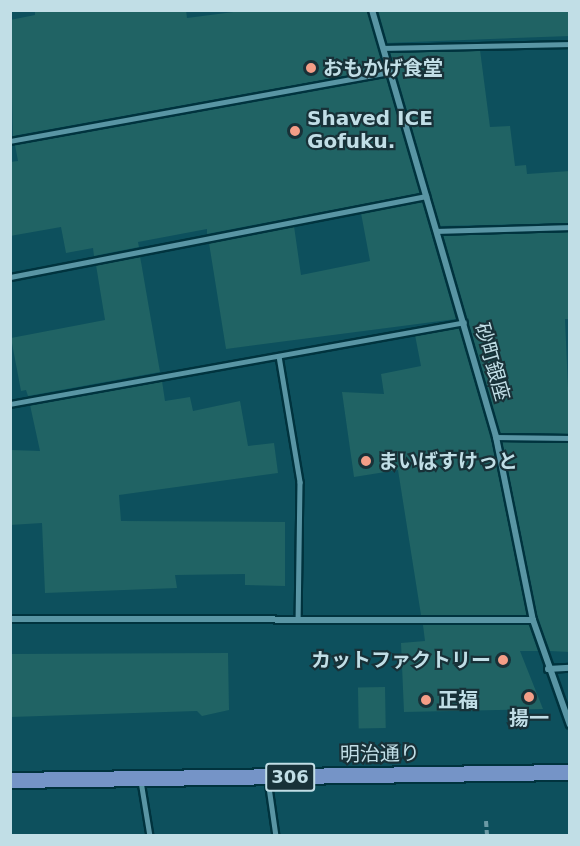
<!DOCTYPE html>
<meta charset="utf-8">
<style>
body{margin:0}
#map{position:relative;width:580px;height:846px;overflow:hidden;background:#0d505d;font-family:"DejaVu Sans","Noto Sans JP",sans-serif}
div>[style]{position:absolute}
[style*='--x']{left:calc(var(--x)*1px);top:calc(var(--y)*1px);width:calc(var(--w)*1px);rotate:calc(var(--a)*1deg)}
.building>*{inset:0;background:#206364;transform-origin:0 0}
.path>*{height:4px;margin-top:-2px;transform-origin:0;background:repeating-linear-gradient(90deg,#6b9aa5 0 6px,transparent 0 9px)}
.roads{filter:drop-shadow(2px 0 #00333e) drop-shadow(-2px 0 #00333e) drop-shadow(0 2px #00333e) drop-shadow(0 -2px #00333e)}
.service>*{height:4.5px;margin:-2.25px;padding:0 2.25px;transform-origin:2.25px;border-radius:2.25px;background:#5995a4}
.minor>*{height:6px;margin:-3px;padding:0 3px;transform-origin:3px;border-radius:3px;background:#5995a4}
.primary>*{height:15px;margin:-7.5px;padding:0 7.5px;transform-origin:7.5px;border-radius:7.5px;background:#7594c7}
.dots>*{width:16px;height:16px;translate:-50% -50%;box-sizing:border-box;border:3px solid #183138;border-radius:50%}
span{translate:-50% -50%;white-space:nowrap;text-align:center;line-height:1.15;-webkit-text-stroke:4.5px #183138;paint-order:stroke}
.shield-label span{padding:2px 4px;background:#183138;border:2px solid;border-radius:4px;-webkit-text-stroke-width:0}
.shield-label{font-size:18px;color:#c1dee6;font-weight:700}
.poi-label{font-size:20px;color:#c1dee6;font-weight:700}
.left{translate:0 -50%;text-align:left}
.right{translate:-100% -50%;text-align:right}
.street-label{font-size:20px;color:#c1dee6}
.frame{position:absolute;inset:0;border:12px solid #c1dee6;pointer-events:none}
</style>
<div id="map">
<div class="building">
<i style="clip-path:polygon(35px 10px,186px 10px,187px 18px,249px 10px,367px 10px,384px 69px,13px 136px,10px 20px,35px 15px)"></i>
<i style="clip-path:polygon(378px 10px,570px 10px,570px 36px,387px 43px)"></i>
<i style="clip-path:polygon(480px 50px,490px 127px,510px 126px,515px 166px,526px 165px,527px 174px,570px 171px,570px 223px,440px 226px,390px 52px)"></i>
<i style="clip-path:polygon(386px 77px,420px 193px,207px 234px,207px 229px,138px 242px,139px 247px,94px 256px,93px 248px,66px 253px,61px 227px,10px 236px,10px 162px,18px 161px,15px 145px)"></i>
<i style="clip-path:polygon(422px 201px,456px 319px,226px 349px,209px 243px,294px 226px,301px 275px,370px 261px,361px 213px)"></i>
<i style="clip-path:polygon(570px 232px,570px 319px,565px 319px,570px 434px,500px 433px,443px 235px)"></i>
<i style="clip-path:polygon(140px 256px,160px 372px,28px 396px,26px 390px,21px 391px,11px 338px,105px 320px,96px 265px)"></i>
<i style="clip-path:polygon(459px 328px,491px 438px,527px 615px,421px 615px,398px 470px,354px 477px,342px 392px,384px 394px,381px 374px,421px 366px,415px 335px)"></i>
<i style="clip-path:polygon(162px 381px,165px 401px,190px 397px,193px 411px,240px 401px,248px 446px,274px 443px,278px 473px,119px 495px,121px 521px,285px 522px,285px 586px,245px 585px,245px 574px,175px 575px,177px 588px,45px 593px,42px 523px,10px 525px,10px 450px,40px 451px,30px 405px)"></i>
<i style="clip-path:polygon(502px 442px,570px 442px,570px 652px,550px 651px,538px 619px)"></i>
<i style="clip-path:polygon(423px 625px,529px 625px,538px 651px,520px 651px,543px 709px,404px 712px,401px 643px,425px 641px)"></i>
<i style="clip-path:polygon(228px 653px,229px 710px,202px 716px,197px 711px,10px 717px,10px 654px)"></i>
<i style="left:385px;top:687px;width:41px;height:27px;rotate:89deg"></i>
</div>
<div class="path">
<i style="--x:486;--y:821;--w:15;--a:86"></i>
</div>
<div class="roads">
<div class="service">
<i style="--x:383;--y:48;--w:187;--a:-1.2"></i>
<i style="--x:10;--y:141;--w:386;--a:-10.3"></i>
<i style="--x:437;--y:231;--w:133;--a:-1.7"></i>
<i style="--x:10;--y:277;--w:424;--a:-11"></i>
<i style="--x:279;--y:356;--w:128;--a:80.5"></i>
<i style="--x:300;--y:482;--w:137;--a:90.8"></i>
<i style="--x:10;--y:404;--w:461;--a:-10.2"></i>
<i style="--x:496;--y:437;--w:74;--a:0.8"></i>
<i style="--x:268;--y:780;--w:57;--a:81.9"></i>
<i style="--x:141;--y:781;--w:56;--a:80.7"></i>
</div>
<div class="minor">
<i style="--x:372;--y:10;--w:445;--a:73.8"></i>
<i style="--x:496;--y:437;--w:187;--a:78.6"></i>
<i style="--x:533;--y:620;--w:111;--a:70.6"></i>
<i style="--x:10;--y:619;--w:523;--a:0.11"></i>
<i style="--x:548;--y:669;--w:22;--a:-3"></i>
</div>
<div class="primary">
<i style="--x:10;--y:780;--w:560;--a:-0.82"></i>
</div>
</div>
<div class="dots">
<i style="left:311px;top:68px;background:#f49e87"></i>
<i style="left:295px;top:131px;background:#f49e87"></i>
<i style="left:366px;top:461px;background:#f49e87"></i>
<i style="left:503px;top:660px;background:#f49e87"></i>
<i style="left:529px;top:697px;background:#f49e87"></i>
<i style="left:426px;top:700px;background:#f49e87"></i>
</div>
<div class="shield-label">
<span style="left:290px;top:777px">306</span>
</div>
<div class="poi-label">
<span class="left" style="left:323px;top:68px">おもかげ食堂</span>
<span class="left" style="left:307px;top:130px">Shaved ICE<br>Gofuku.</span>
<span class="left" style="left:378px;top:461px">まいばすけっと</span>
<span class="right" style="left:491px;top:660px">カットファクトリー</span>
<span class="left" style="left:438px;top:700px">正福</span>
<span style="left:529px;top:718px">揚一</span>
</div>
<div class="street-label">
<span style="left:492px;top:362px;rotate:74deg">砂町銀座</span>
<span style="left:380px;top:754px;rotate:-1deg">明治通り</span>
</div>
<div class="frame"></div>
</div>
